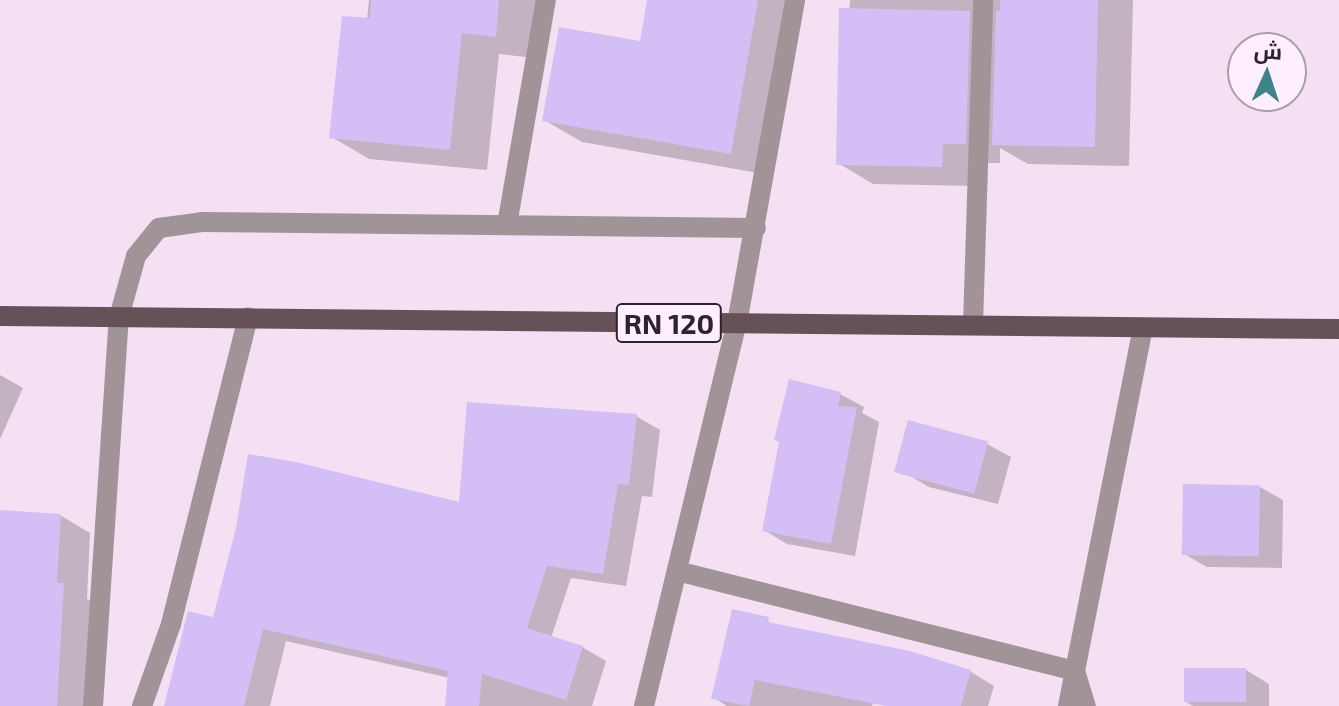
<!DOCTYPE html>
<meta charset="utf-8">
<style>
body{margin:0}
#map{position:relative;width:1339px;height:706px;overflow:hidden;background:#f4dff3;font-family:"Exo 2",Cairo,sans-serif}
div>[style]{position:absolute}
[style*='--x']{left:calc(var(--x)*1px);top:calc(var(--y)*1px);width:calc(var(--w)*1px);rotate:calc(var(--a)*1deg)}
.shadow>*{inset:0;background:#0003}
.building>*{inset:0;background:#d3bff5;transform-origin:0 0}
.lane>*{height:20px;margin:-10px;padding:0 10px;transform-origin:10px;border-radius:10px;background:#a09499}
.street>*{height:20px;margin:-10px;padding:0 10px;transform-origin:10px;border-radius:10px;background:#a09499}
.primary>*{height:20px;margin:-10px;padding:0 10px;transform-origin:10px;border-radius:10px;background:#665159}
span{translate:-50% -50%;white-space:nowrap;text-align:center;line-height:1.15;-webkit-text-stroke:6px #ffeefe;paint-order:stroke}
.shield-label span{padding:2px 6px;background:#ffeefe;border:2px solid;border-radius:6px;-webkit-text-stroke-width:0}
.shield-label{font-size:28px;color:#2c242c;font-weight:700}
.north{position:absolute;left:1227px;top:32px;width:80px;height:80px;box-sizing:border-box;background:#ffeefe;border:2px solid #ab9daa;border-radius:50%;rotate:3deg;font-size:22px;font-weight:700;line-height:32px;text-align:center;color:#2c242c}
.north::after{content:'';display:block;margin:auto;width:28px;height:36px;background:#3c8488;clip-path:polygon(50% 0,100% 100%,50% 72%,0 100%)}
</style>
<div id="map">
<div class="shadow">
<i style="clip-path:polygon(369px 0,539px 0,533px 58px,499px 54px,487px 170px,369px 159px,332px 137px,367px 20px)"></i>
<i style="clip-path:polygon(650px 0,799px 0,769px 175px,582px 142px,544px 120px,642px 43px)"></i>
<i style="clip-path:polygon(850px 0,1133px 0,1129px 166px,1028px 164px,1000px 148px,1000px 163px,977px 163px,977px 186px,873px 184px,838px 163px)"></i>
<i style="clip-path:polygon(0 375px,23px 388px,0 439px)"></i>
<i style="clip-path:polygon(840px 394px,864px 407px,862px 413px,879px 422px,855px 556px,787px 544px,764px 530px)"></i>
<i style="clip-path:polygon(636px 416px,660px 430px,652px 497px,642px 496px,626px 586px,571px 578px,551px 638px,582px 647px,606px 661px,592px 706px,447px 706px,450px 678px,286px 641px,270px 706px,167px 706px,214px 620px,461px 505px)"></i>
<i style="clip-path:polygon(987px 444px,1011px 457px,998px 504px,929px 487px,905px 473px)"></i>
<i style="clip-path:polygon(1260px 487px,1283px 500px,1282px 568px,1207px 567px,1184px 554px)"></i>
<i style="clip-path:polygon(0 512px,60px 515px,90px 533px,87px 599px,93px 602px,88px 706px,0 706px)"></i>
<i style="clip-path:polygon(734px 612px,885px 657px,872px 706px,727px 706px,714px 698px)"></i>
<i style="clip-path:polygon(909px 653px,971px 672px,994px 686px,988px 706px,900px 706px)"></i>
<i style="clip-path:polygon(1246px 670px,1269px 684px,1269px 706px,1193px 706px,1186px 702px)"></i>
</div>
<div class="building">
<i style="clip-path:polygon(371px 0,499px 0,496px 37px,462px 33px,450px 150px,329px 138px,342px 16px,370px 18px)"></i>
<i style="clip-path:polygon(647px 0,758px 0,731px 154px,542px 121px,559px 27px,640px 41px)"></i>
<i style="clip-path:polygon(1000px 0,1098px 0,1095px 147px,992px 145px,996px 11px,1000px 11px)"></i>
<i style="clip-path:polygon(839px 8px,970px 11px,966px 144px,943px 144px,942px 167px,836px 165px)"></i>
<i style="clip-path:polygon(789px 379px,841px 392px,838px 406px,857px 407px,831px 544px,762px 531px,779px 442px,774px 440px)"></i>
<i style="clip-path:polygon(467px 402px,637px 414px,629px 485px,618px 484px,603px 574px,547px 566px,527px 628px,583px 646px,566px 700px,482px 674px,479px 706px,445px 706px,448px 671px,263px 629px,244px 706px,164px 706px,188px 611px,213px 617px,236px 528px,248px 454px,296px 462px,459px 502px)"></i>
<i style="left:908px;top:420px;width:83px;height:54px;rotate:15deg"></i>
<i style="left:1183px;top:484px;width:77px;height:71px;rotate:1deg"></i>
<i style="clip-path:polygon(0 510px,61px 514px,57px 583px,64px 583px,57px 706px,0 706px)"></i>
<i style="clip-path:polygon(732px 609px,769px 617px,768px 622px,910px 651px,971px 670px,961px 706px,886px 706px,755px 680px,749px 706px,711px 699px)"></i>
<i style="left:1246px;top:668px;width:34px;height:62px;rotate:90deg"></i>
</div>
<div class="lane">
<i style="--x:507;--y:225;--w:228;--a:-80.2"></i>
<i style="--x:119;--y:317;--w:63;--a:-74.4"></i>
<i style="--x:136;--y:256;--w:36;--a:-51"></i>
<i style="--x:159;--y:228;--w:43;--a:-7.9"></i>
<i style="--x:202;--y:222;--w:554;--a:0.62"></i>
<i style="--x:737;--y:323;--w:328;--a:-79.8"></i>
<i style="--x:973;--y:325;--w:325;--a:-88.2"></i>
</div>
<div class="street">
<i style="--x:677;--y:571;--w:410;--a:14.1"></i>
<i style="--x:1075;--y:671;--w:37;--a:73"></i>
<i style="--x:93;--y:706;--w:390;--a:-86.2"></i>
<i style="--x:142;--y:706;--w:87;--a:-70.5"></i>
<i style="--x:171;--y:624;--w:316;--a:-75.9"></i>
<i style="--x:644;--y:706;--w:394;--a:-76.4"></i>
<i style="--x:1068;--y:706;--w:386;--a:-78.8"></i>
</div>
<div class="primary">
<i style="--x:0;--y:316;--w:1339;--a:0.56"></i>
</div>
<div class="shield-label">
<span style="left:669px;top:323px">RN 120</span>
</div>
<div class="north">ش</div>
</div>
